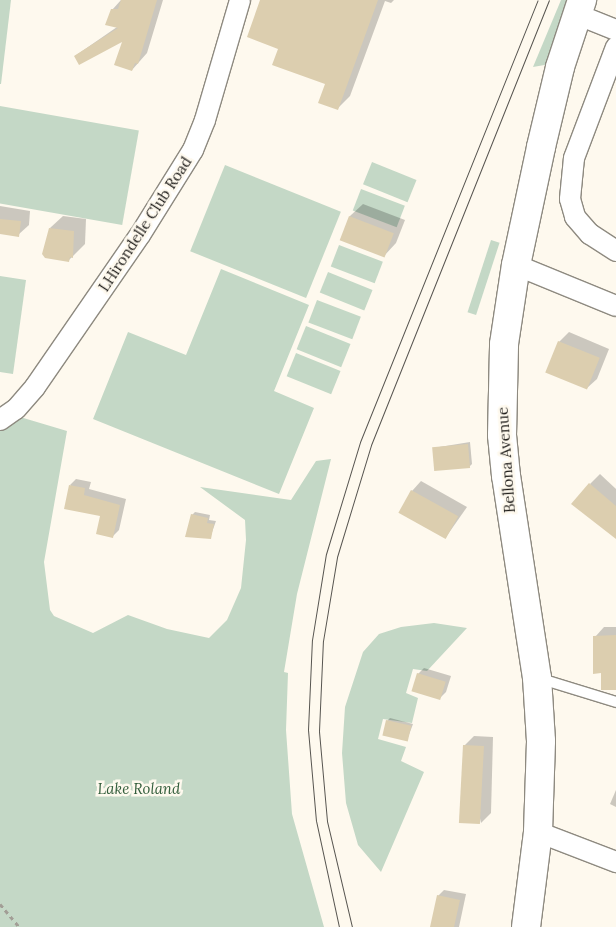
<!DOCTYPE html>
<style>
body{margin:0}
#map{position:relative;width:616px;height:927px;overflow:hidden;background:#fef9ee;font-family:Lora,serif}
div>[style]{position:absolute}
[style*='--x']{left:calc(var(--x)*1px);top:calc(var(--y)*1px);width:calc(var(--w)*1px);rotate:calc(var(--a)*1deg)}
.green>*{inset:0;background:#c4d8c6;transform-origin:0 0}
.shadow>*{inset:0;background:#0003}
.building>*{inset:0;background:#dcceaf;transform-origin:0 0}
.path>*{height:3px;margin-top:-1.5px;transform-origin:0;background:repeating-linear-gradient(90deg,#a29e96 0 4px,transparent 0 8px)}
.roads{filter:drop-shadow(1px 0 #8e8a80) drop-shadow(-1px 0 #8e8a80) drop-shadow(0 1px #8e8a80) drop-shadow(0 -1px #8e8a80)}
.service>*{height:10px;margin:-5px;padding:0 5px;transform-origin:5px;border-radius:5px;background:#fff}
.minor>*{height:20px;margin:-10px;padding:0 10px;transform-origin:10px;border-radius:10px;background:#fff}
.secondary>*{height:28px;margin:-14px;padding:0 14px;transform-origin:14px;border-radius:14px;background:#fff}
.tram>*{height:1px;margin:-0.5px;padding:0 0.5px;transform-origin:0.5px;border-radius:0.5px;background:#575550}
span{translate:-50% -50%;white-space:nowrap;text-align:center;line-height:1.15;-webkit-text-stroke:5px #fef9ee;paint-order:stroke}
.street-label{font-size:15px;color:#1d1b18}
.park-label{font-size:15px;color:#325d3b;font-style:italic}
</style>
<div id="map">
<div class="green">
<i style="clip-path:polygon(0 0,11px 0,1px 84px,0 84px)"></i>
<i style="clip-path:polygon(561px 0,571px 0,550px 64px,533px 67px)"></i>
<i style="left:0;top:106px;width:141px;height:96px;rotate:10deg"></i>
<i style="left:372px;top:162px;width:48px;height:24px;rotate:22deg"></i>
<i style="left:225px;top:165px;width:125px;height:93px;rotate:22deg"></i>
<i style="left:361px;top:189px;width:47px;height:23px;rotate:21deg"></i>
<i style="left:491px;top:240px;width:9px;height:76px;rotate:18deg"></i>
<i style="left:339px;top:245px;width:47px;height:23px;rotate:21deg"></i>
<i style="clip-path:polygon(221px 269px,309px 305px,274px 391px,314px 408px,279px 494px,93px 419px,128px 332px,186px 355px)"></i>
<i style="left:328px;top:272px;width:48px;height:22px;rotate:22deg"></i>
<i style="clip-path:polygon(0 276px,26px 280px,13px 374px,0 372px)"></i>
<i style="left:317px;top:300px;width:47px;height:24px;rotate:21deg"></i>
<i style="left:306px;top:326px;width:48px;height:25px;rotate:22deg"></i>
<i style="left:296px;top:353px;width:48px;height:25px;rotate:22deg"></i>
<i style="clip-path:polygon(0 411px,67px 431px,44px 562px,50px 610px,54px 616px,93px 633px,128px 615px,167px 629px,209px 638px,227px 620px,241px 588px,246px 540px,245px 520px,200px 487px,291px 500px,316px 461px,331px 459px,297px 594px,284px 672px,288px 673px,286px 730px,292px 814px,324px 927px,0 927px)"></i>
<i style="clip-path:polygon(434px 623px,467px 628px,427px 671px,413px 669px,406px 693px,418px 698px,412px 723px,383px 719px,378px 739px,406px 747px,401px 761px,424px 772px,381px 872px,358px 845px,346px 803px,342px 753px,345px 707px,363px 652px,379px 634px,401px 627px)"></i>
</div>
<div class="shadow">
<i style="clip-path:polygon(121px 0,163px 0,147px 53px,132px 70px,124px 40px,75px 56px,117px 27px,112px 10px)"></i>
<i style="clip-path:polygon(262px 0,394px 0,391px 3px,385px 1px,350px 96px,337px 109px,326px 83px,280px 48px)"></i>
<i style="clip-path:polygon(363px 204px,405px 220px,396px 243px,384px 256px,341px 239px,350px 216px)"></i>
<i style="clip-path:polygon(0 206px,30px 211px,29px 225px,18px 235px,0 232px)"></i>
<i style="clip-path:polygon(63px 216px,86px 219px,85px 244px,69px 260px,50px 228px)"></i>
<i style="clip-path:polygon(569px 332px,609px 349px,597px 379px,587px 388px,547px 372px,559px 342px)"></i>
<i style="clip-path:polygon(470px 442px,472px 464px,469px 467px,433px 448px)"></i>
<i style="clip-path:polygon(600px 474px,616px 489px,616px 525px,590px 484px)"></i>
<i style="clip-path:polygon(76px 479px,91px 482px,89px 489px,126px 499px,119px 530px,113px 536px,102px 515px,70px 485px)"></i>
<i style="clip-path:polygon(421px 481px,467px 507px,446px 537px,412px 491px)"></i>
<i style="clip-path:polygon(195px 512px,210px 515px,209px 520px,216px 521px,210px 538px,192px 515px)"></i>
<i style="clip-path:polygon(604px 627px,616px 627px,616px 689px,595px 637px)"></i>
<i style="clip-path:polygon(424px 668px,451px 676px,446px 692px,440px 698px,418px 674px)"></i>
<i style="clip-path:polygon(390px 718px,413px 724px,407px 740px,387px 721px)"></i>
<i style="clip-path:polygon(474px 736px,493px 737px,491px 813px,481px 823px,464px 746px)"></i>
<i style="clip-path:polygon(616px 790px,616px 807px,610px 804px)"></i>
<i style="clip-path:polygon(444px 890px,466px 894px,459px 927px,431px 927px,438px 896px)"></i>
</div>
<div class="building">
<i style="clip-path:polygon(121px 0,157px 0,138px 64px,135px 63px,132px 71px,114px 65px,122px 42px,79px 65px,74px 56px,118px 28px,105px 25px,111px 9px,118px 9px)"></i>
<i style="clip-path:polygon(260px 0,378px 0,338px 110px,318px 103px,325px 84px,272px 65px,278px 49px,247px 37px)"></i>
<i style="left:349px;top:216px;width:48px;height:26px;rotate:21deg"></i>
<i style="clip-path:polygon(0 219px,21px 221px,19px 237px,0 234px)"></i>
<i style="clip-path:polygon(49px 228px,74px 231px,73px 258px,70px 257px,69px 262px,45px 258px,42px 254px)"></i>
<i style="left:558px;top:341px;width:45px;height:34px;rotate:22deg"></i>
<i style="left:468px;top:444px;width:24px;height:36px;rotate:85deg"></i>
<i style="clip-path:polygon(589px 483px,616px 506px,616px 539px,571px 504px)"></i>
<i style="clip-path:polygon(69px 485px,85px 488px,84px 495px,120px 505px,113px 538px,96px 534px,100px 516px,64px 509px)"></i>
<i style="left:411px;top:490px;width:54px;height:26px;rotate:29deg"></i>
<i style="clip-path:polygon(191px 514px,208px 518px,207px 523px,214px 524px,211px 539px,185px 537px)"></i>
<i style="clip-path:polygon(616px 635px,616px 690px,601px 690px,601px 673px,593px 674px,593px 636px)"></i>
<i style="left:417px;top:673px;width:30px;height:19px;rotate:17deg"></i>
<i style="left:386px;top:720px;width:26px;height:16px;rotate:13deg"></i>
<i style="left:463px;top:745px;width:21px;height:78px;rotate:3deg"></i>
<i style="clip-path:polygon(437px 895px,460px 900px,454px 927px,430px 927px)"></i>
</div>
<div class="path">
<i style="--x:0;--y:904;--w:30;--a:50"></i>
</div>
<div class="roads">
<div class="service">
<i style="--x:538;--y:678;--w:82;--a:17.1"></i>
</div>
<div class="minor">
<i style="--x:576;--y:14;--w:43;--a:21.8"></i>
<i style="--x:616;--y:47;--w:119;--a:110.7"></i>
<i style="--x:574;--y:158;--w:41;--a:95.6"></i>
<i style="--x:570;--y:199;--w:19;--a:74"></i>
<i style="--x:575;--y:217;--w:23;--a:49"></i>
<i style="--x:590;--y:234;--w:31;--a:33"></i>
<i style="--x:516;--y:265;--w:108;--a:22.3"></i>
<i style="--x:0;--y:420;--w:19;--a:-35"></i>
<i style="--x:16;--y:409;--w:29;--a:-49"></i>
<i style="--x:35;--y:387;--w:185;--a:-55.4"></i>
<i style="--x:140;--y:235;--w:100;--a:-58.1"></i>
<i style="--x:193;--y:150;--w:32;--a:-68"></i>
<i style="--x:205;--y:120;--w:125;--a:-73.7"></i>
<i style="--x:538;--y:832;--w:84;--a:21"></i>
</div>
<div class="secondary">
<i style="--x:526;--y:927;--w:96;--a:-82.8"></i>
<i style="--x:538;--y:832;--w:91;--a:-88.1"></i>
<i style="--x:541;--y:741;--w:63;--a:-93.6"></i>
<i style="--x:537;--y:678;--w:204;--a:-98.7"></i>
<i style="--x:506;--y:476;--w:41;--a:-95.6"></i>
<i style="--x:502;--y:435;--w:91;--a:-88.7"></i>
<i style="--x:504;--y:344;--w:80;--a:-81.4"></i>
<i style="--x:516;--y:265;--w:121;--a:-78"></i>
<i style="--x:541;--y:147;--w:82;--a:-76.6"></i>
<i style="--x:560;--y:67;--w:71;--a:-71.8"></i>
</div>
</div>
<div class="tram">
<i style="--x:339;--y:927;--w:108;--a:-102.2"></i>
<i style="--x:316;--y:821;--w:91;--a:-95"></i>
<i style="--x:308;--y:730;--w:90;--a:-87.5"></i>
<i style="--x:312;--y:640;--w:87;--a:-80.8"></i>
<i style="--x:326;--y:554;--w:117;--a:-73.1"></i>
<i style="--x:360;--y:442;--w:476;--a:-68.1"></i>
<i style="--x:352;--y:927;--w:109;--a:-103.3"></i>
<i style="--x:327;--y:821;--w:90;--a:-95.1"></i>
<i style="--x:319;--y:731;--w:90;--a:-87.5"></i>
<i style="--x:323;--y:641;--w:85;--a:-80.5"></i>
<i style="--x:337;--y:557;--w:117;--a:-73.1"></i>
<i style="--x:371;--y:445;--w:479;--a:-68.2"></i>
</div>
<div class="street-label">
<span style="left:145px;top:224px;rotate:-57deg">LHirondelle Club Road</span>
<span style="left:506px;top:460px;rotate:-94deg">Bellona Avenue</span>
</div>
<div class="park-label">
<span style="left:139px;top:789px">Lake Roland</span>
</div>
</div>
